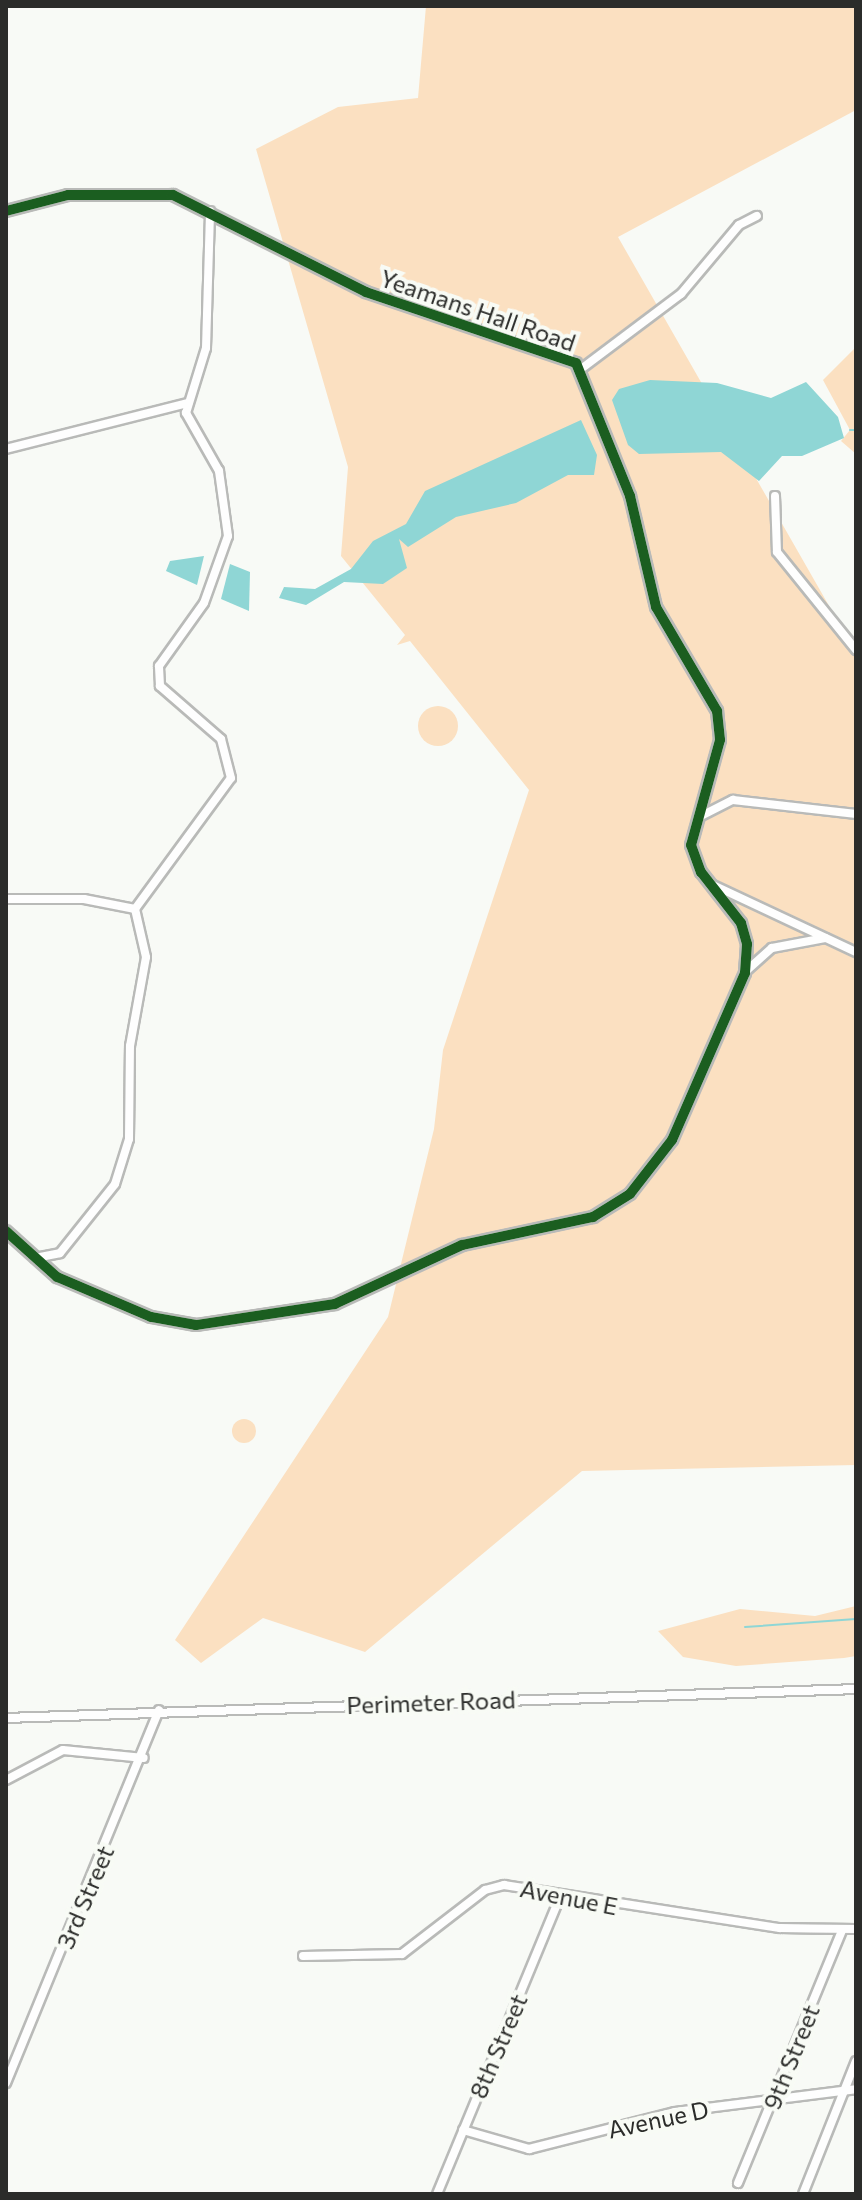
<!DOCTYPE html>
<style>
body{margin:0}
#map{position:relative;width:862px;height:2200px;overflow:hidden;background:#f8faf6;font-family:Commissioner,sans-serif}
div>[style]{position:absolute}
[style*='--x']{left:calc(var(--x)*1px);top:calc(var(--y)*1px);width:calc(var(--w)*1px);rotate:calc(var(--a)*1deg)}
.green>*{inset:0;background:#fbe0c1}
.round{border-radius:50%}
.water>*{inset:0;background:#8fd6d5}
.stream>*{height:2px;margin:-1px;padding:0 1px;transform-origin:1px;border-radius:1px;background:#8fd6d5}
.roads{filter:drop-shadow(2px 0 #b9bab8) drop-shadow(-2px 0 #b9bab8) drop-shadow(0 2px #b9bab8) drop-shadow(0 -2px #b9bab8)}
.minor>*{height:8px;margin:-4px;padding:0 4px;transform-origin:4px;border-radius:4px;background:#fefefe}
.tertiary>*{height:10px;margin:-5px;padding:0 5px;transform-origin:5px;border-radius:5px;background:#fefefe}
.cycleway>*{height:10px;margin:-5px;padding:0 5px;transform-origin:5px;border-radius:5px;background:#1b5e20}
span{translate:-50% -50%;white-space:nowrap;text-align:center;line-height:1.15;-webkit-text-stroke:8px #f8fbf5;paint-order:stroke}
.street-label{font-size:24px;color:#2b2c2a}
.frame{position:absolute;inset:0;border:8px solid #2b2c2a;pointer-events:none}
</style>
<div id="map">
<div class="green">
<i style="clip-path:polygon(426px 6px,856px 6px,856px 110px,618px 237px,856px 653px,856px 1465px,582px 1471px,365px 1652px,263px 1618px,201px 1663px,175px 1640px,388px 1317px,434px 1129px,443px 1050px,529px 790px,410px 641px,397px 645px,405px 635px,341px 556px,348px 467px,256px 149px,338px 107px,418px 98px)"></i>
<i style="clip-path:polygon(856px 347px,856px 454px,841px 441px,850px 430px,823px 380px)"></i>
<i class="round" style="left:418px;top:706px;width:40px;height:40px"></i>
<i class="round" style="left:232px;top:1419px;width:24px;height:24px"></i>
<i style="clip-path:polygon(856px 1606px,856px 1656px,844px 1658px,736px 1666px,683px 1657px,658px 1631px,740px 1609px,815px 1616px)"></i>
</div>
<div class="water">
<i style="clip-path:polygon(650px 380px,717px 383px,771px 398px,806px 382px,838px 417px,844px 438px,802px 456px,782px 456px,759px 481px,721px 452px,639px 454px,628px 445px,612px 400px,619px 389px)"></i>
<i style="clip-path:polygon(581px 420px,597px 455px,594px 475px,568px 475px,516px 503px,456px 517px,408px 547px,399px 539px,407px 568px,383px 584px,344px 582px,306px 605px,279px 598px,284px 587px,315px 589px,351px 569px,373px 541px,406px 524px,425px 491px)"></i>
<i style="clip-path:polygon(204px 556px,197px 585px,166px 571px,170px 561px)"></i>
<i style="clip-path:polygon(230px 564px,250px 572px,249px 611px,221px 599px)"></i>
</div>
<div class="stream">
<i style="--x:850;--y:430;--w:6;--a:0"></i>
<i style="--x:745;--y:1627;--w:111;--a:-4.1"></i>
</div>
<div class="roads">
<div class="minor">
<i style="--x:581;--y:369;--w:125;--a:-36.9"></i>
<i style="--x:681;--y:294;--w:90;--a:-50"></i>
<i style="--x:739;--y:225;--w:20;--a:-27"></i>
<i style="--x:6;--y:449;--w:188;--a:-14.2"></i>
<i style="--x:775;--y:496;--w:56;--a:88"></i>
<i style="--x:777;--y:552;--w:126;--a:51.1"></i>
<i style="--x:699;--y:817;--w:38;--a:-27"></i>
<i style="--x:733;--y:800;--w:124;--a:6.5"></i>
<i style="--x:713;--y:885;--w:158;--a:25.1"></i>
<i style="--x:6;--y:899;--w:78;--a:0"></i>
<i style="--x:84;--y:899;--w:52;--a:11.1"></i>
<i style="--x:745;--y:972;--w:36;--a:-42"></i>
<i style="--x:772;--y:948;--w:54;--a:-10.7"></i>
<i style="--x:35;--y:1258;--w:25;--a:-11"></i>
<i style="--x:60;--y:1253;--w:88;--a:-51.4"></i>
<i style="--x:115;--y:1184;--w:47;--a:-72.7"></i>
<i style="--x:129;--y:1139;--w:93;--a:-89.4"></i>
<i style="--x:130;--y:1046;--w:90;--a:-79.8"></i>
<i style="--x:146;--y:957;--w:49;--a:-102.9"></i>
<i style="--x:135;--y:909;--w:162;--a:-53.8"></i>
<i style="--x:231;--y:778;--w:40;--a:-104.4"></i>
<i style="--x:221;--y:739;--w:81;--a:-139"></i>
<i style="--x:160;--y:686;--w:20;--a:-93"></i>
<i style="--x:159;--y:666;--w:77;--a:-54.5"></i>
<i style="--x:204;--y:603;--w:71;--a:-70.3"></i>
<i style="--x:228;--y:536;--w:66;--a:-97.9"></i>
<i style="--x:219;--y:471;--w:67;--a:-119.6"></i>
<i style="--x:186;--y:413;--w:68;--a:-72.9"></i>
<i style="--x:206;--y:348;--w:137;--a:-88.3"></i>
<i style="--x:6;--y:1718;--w:850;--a:-1.95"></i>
<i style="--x:6;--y:1780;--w:64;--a:-27.8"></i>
<i style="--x:63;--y:1750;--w:81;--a:5.6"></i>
<i style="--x:303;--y:1956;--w:99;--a:-1.2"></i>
<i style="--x:402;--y:1954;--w:105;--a:-37.6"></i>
<i style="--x:485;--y:1890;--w:20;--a:-15"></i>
<i style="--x:504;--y:1885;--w:279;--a:8.9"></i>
<i style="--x:780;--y:1928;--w:76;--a:0.8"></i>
<i style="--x:6;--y:2083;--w:403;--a:-67.7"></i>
<i style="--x:463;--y:2130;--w:69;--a:16.1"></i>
<i style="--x:529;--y:2149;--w:151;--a:-14.2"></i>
<i style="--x:675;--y:2112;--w:182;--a:-7.2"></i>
<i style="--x:738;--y:2183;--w:273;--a:-67.6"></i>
<i style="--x:437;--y:2194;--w:319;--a:-67.5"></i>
<i style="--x:803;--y:2194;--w:143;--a:-68.3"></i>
</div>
<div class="tertiary">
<i style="--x:6;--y:211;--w:64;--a:-14.5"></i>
<i style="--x:68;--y:195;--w:105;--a:0"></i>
<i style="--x:173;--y:195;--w:216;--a:26.7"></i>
<i style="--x:366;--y:292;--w:222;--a:18.7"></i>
<i style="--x:576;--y:363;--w:144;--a:67.9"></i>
<i style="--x:630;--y:496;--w:114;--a:76.8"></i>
<i style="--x:656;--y:607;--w:121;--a:59.6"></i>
<i style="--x:717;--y:711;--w:29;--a:84"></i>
<i style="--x:720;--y:740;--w:109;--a:105.4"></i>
<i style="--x:691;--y:845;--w:29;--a:70"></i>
<i style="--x:701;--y:872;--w:65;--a:51.9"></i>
<i style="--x:741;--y:923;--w:22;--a:74"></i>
<i style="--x:747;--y:944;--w:29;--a:94"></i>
<i style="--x:745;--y:973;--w:182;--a:113.6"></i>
<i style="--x:672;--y:1140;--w:68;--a:127.9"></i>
<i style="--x:630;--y:1194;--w:44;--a:148.1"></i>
<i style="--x:593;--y:1217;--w:134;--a:167.9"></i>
<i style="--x:462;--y:1245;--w:140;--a:155.1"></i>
<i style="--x:335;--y:1304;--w:141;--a:171.4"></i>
<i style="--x:196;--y:1325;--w:46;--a:-169.9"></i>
<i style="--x:151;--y:1317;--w:102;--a:-156.9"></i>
<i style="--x:57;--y:1277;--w:69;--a:-138"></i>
</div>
</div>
<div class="cycleway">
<i style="--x:6;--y:211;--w:64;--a:-14.5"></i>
<i style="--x:68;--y:195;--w:105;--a:0"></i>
<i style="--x:173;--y:195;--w:216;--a:26.7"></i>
<i style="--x:366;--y:292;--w:222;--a:18.7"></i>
<i style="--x:576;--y:363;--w:144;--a:67.9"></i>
<i style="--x:630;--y:496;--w:114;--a:76.8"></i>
<i style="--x:656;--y:607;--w:121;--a:59.6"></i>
<i style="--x:717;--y:711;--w:29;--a:84"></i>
<i style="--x:720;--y:740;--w:109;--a:105.4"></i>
<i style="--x:691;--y:845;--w:29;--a:70"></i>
<i style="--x:701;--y:872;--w:65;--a:51.9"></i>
<i style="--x:741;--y:923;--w:22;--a:74"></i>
<i style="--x:747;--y:944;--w:29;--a:94"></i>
<i style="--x:745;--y:973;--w:182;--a:113.6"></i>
<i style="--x:672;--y:1140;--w:68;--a:127.9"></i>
<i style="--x:630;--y:1194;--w:44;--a:148.1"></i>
<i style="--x:593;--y:1217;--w:134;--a:167.9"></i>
<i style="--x:462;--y:1245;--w:140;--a:155.1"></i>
<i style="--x:335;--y:1304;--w:141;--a:171.4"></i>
<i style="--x:196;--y:1325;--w:46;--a:-169.9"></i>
<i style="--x:151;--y:1317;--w:102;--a:-156.9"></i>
<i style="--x:57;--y:1277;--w:69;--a:-138"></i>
</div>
<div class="street-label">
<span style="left:478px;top:310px;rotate:19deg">Yeamans Hall Road</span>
<span style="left:431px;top:1702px;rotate:-2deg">Perimeter Road</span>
<span style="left:85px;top:1897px;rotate:-67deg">3rd Street</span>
<span style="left:569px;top:1897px;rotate:11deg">Avenue E</span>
<span style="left:498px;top:2046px;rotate:-67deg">8th Street</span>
<span style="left:791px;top:2057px;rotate:-68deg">9th Street</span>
<span style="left:658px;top:2119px;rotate:-12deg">Avenue D</span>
</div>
<div class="frame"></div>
</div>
